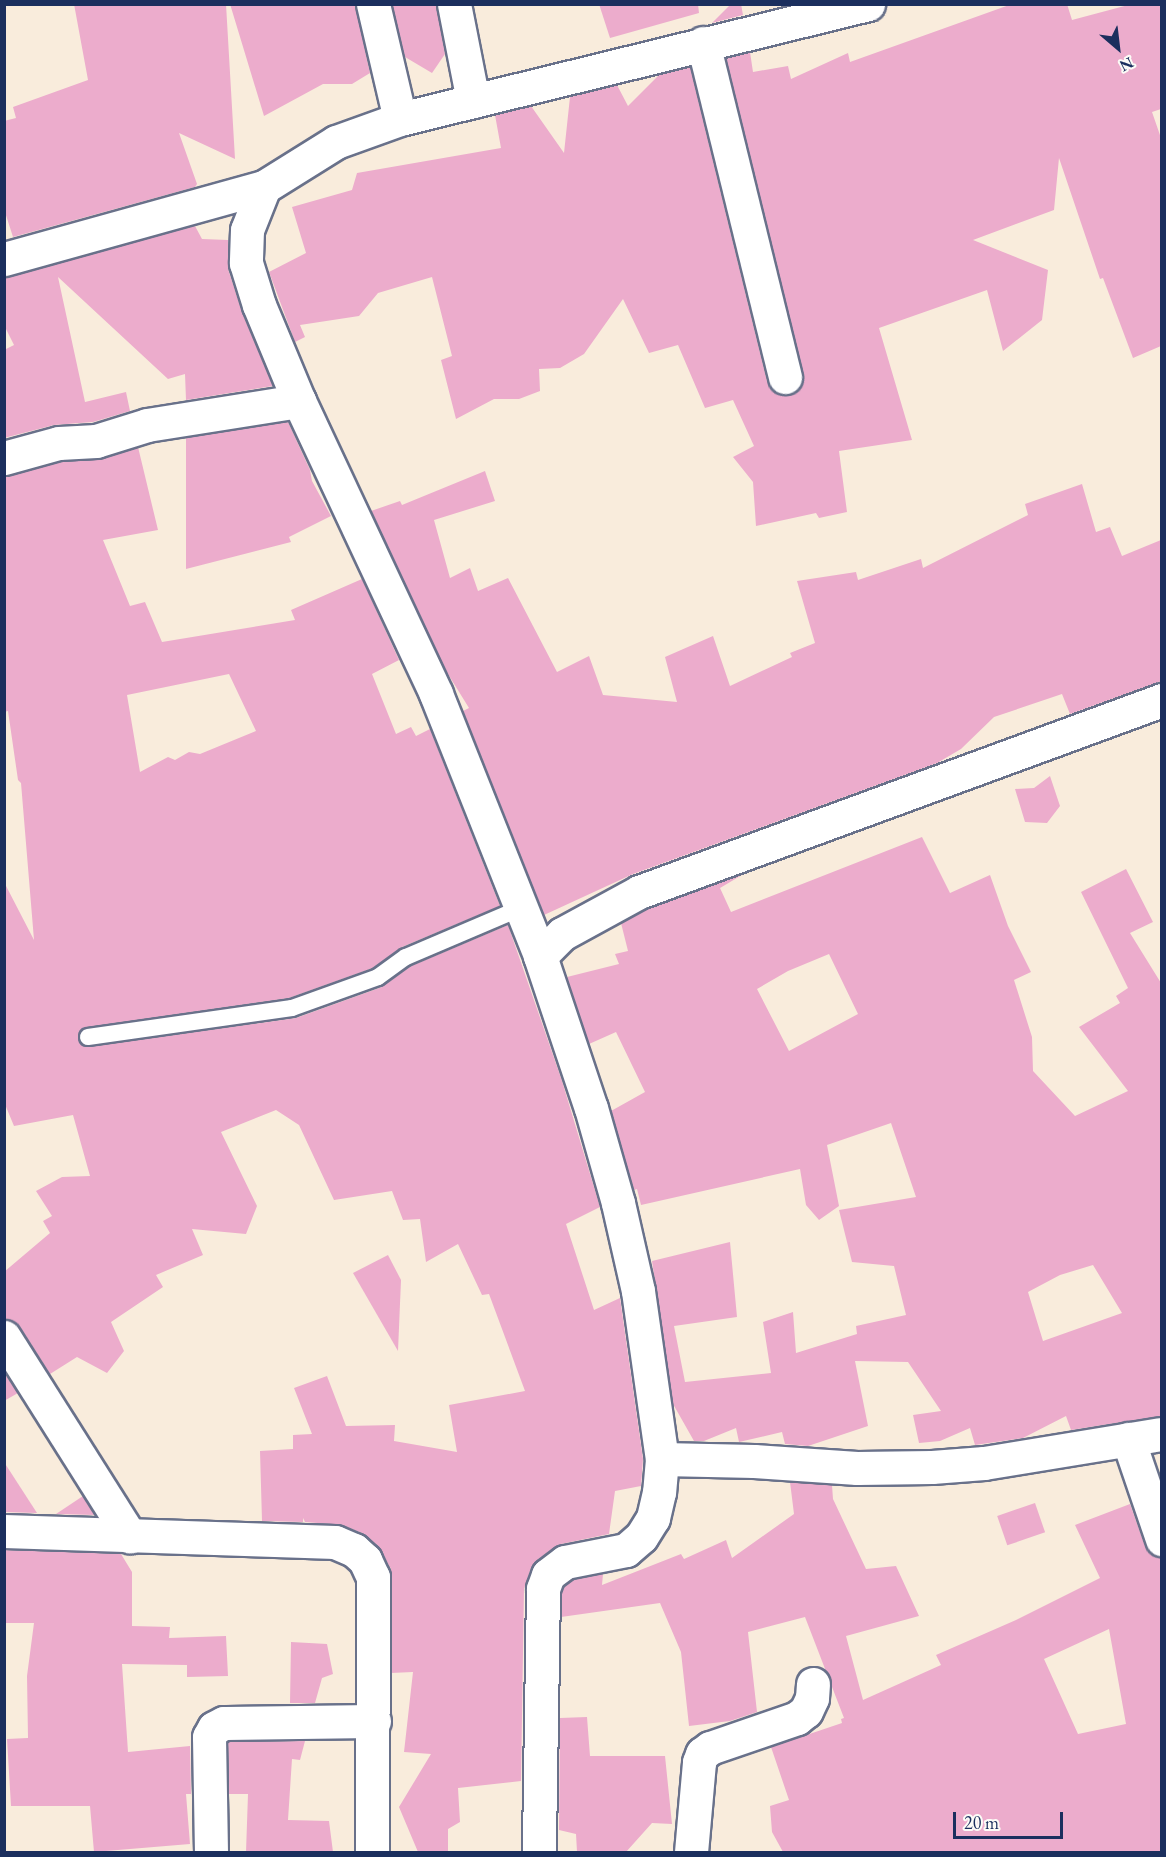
<!DOCTYPE html>
<style>
body{margin:0}
#map{position:relative;width:1166px;height:1857px;overflow:hidden;background:#f9ecdc;font-family:"EB Garamond",serif}
div>[style]{position:absolute}
[style*='--x']{left:calc(var(--x)*1px);top:calc(var(--y)*1px);width:calc(var(--w)*1px);rotate:calc(var(--a)*1deg)}
.building>*{inset:0;background:#ecaccc;transform-origin:0 0}
.roads{filter:drop-shadow(2px 0 #69718a) drop-shadow(-2px 0 #69718a) drop-shadow(0 2px #69718a) drop-shadow(0 -2px #69718a)}
.lane>*{height:16px;margin:-8px;padding:0 8px;transform-origin:8px;border-radius:8px;background:#fff}
.street>*{height:33px;margin:-16.5px;padding:0 16.5px;transform-origin:16.5px;border-radius:16.5px;background:#fff}
span{translate:-50% -50%;white-space:nowrap;text-align:center;line-height:1.15;-webkit-text-stroke:6px #fdfcf7;paint-order:stroke}
.frame{position:absolute;inset:0;border:6px solid #1b2f5e;pointer-events:none}
.north{position:absolute;left:1088px;top:18px;width:60px;height:60px;-webkit-text-stroke:4px #fdfcf7;paint-order:stroke;rotate:152deg;font-size:16px;font-weight:700;line-height:24px;text-align:center;color:#1b2f5e}
.north::after{content:'';display:block;margin:auto;width:21px;height:27px;background:#1b2f5e;clip-path:polygon(50% 0,100% 100%,50% 72%,0 100%)}
.scale{position:absolute;left:953px;top:1812px;width:110px;height:27px;box-sizing:border-box;border:3px solid #1b2f5e;border-top:0;padding-left:8px;font-size:18px;line-height:21px;white-space:nowrap;color:#1b2f5e;-webkit-text-stroke:4px #fdfcf7;paint-order:stroke}
</style>
<div id="map">
<div class="building">
<i style="clip-path:polygon(74px 4px,226px 4px,235px 159px,179px 133px,197px 184px,195px 187px,13px 237px,4px 209px,4px 121px,16px 118px,13px 107px,88px 80px)"></i>
<i style="clip-path:polygon(230px 4px,355px 4px,370px 73px,352px 84px,323px 84px,264px 116px)"></i>
<i style="clip-path:polygon(392px 4px,436px 4px,445px 54px,432px 73px,405px 57px)"></i>
<i style="clip-path:polygon(599px 4px,698px 4px,699px 13px,610px 38px)"></i>
<i style="clip-path:polygon(731px 4px,741px 4px,743px 15px,712px 23px)"></i>
<i style="clip-path:polygon(1012px 4px,1067px 4px,1072px 20px,1132px 4px,1161px 4px,1161px 109px,1152px 112px,1161px 138px,1161px 346px,1133px 358px,1103px 278px,1100px 279px,1059px 158px,1054px 210px,973px 240px,1048px 270px,1042px 320px,1003px 351px,987px 290px,879px 328px,912px 440px,839px 451px,847px 512px,819px 518px,816px 513px,756px 526px,753px 482px,733px 457px,754px 446px,733px 400px,705px 408px,678px 345px,649px 353px,623px 299px,584px 354px,560px 368px,539px 369px,540px 391px,519px 399px,494px 399px,456px 419px,441px 360px,452px 356px,432px 277px,378px 293px,359px 316px,300px 325px,305px 337px,295px 342px,269px 272px,306px 253px,292px 207px,352px 190px,357px 173px,501px 148px,495px 115px,531px 106px,564px 153px,570px 97px,617px 85px,628px 106px,660px 74px,690px 67px,767px 381px,771px 390px,779px 395px,790px 395px,798px 391px,803px 383px,803px 373px,726px 58px,750px 52px,753px 72px,788px 66px,791px 79px,848px 53px,850px 62px)"></i>
<i style="clip-path:polygon(195px 226px,202px 239px,228px 240px,228px 269px,242px 312px,273px 386px,186px 400px,185px 374px,168px 379px,58px 277px,85px 402px,126px 392px,130px 411px,93px 422px,54px 425px,4px 438px,4px 350px,14px 345px,4px 325px,4px 277px)"></i>
<i style="clip-path:polygon(288px 422px,310px 470px,312px 481px,331px 516px,289px 537px,291px 542px,186px 569px,186px 438px)"></i>
<i style="clip-path:polygon(evenodd,138px 447px,158px 530px,103px 540px,130px 606px,145px 602px,162px 642px,295px 620px,291px 610px,362px 579px,399px 660px,372px 674px,396px 734px,411px 727px,416px 736px,430px 729px,500px 906px,402px 947px,373px 968px,289px 998px,87px 1027px,79px 1033px,79px 1043px,89px 1047px,296px 1018px,382px 987px,411px 966px,508px 925px,562px 1081px,600px 1207px,566px 1224px,594px 1310px,620px 1298px,643px 1459px,641px 1486px,615px 1491px,609px 1534px,561px 1544px,537px 1560px,531px 1568px,524px 1589px,521px 1781px,458px 1788px,460px 1822px,448px 1829px,448px 1852px,418px 1852px,399px 1807px,431px 1754px,404px 1752px,413px 1672px,391px 1673px,391px 1569px,378px 1546px,362px 1533px,342px 1525px,305px 1522px,303px 1518px,303px 1522px,262px 1521px,260px 1451px,293px 1449px,293px 1435px,312px 1434px,294px 1388px,327px 1376px,346px 1426px,395px 1425px,394px 1441px,457px 1452px,449px 1405px,525px 1391px,489px 1294px,482px 1295px,458px 1244px,426px 1262px,420px 1219px,403px 1220px,392px 1191px,334px 1200px,299px 1125px,276px 1110px,221px 1132px,257px 1206px,246px 1234px,192px 1229px,203px 1255px,156px 1275px,163px 1287px,111px 1322px,124px 1351px,107px 1373px,77px 1357px,50px 1374px,20px 1327px,13px 1321px,4px 1318px,4px 1272px,50px 1233px,43px 1221px,52px 1216px,36px 1191px,62px 1177px,90px 1176px,73px 1115px,14px 1126px,4px 1102px,4px 882px,34px 940px,21px 783px,18px 780px,8px 711px,4px 712px,4px 476px,62px 462px,101px 459px,138px 447px,229px 674px,256px 731px,200px 754px,189px 752px,175px 760px,168px 757px,140px 772px,127px 695px,229px 674px)"></i>
<i style="clip-path:polygon(485px 471px,495px 501px,434px 520px,450px 578px,470px 568px,478px 591px,508px 578px,557px 672px,589px 656px,603px 695px,677px 702px,665px 657px,713px 636px,730px 686px,792px 657px,790px 653px,815px 643px,797px 581px,856px 572px,858px 580px,921px 559px,923px 568px,1028px 515px,1025px 504px,1082px 484px,1096px 532px,1110px 527px,1122px 556px,1161px 540px,1161px 681px,1070px 714px,1062px 694px,994px 717px,961px 749px,937px 763px,633px 874px,544px 915px,463px 711px,469px 708px,443px 666px,371px 511px,400px 501px,402px 505px)"></i>
<i style="clip-path:polygon(1050px 776px,1060px 806px,1047px 823px,1025px 822px,1015px 789px,1034px 788px)"></i>
<i style="clip-path:polygon(evenodd,922px 837px,950px 893px,990px 875px,1008px 926px,1031px 972px,1014px 980px,1032px 1037px,1033px 1071px,1075px 1116px,1128px 1091px,1079px 1027px,1120px 1003px,1116px 996px,1128px 988px,1081px 892px,1126px 869px,1153px 922px,1130px 933px,1161px 983px,1161px 1416px,1071px 1430px,1066px 1416px,1023px 1438px,975px 1445px,970px 1428px,940px 1441px,919px 1443px,913px 1415px,941px 1411px,908px 1362px,855px 1361px,868px 1426px,808px 1446px,785px 1444px,782px 1432px,739px 1442px,736px 1428px,704px 1441px,694px 1441px,673px 1404px,652px 1261px,730px 1242px,737px 1317px,674px 1326px,685px 1382px,771px 1373px,763px 1322px,793px 1312px,796px 1353px,857px 1334px,856px 1326px,906px 1315px,894px 1266px,852px 1262px,839px 1210px,916px 1197px,891px 1123px,827px 1145px,839px 1206px,819px 1220px,806px 1205px,800px 1169px,641px 1205px,637px 1189px,634px 1190px,611px 1111px,645px 1092px,616px 1032px,589px 1044px,567px 977px,619px 964px,615px 954px,628px 951px,621px 923px,647px 909px,747px 872px,720px 888px,731px 912px,922px 837px,829px 954px,858px 1014px,789px 1051px,757px 989px,788px 971px,829px 954px,922px 837px,1093px 1265px,1122px 1313px,1043px 1341px,1028px 1292px,1060px 1275px,1093px 1265px)"></i>
<i style="clip-path:polygon(388px 1255px,401px 1280px,398px 1351px,353px 1273px)"></i>
<i style="clip-path:polygon(4px 1373px,18px 1393px,4px 1401px)"></i>
<i style="clip-path:polygon(4px 1462px,37px 1513px,4px 1512px)"></i>
<i style="clip-path:polygon(evenodd,790px 1482px,832px 1485px,833px 1499px,866px 1569px,896px 1566px,919px 1616px,846px 1636px,863px 1700px,941px 1665px,936px 1655px,1016px 1620px,1100px 1578px,1075px 1525px,1130px 1504px,1145px 1546px,1150px 1553px,1161px 1557px,1161px 1852px,783px 1852px,772px 1832px,770px 1806px,789px 1800px,771px 1747px,842px 1723px,841px 1719px,844px 1718px,805px 1617px,748px 1632px,757px 1712px,730px 1721px,689px 1726px,681px 1652px,660px 1603px,561px 1617px,562px 1592px,564px 1587px,573px 1580px,603px 1574px,602px 1585px,681px 1554px,684px 1559px,726px 1540px,732px 1558px,794px 1514px,790px 1482px,1109px 1629px,1126px 1724px,1078px 1734px,1044px 1659px,1109px 1629px)"></i>
<i style="clip-path:polygon(83px 1496px,95px 1515px,56px 1514px)"></i>
<i style="left:1035px;top:1503px;width:31px;height:40px;rotate:71deg"></i>
<i style="clip-path:polygon(4px 1550px,121px 1554px,132px 1572px,132px 1626px,170px 1627px,169px 1638px,226px 1636px,228px 1676px,187px 1677px,187px 1665px,122px 1664px,128px 1752px,190px 1746px,191px 1794px,186px 1794px,190px 1844px,94px 1852px,90px 1806px,11px 1806px,7px 1739px,28px 1738px,27px 1676px,34px 1623px,4px 1623px)"></i>
<i style="clip-path:polygon(291px 1642px,327px 1644px,333px 1674px,322px 1678px,315px 1703px,290px 1703px)"></i>
<i style="clip-path:polygon(587px 1717px,590px 1756px,665px 1756px,672px 1824px,652px 1823px,626px 1852px,577px 1852px,576px 1834px,559px 1830px,560px 1718px)"></i>
<i style="clip-path:polygon(305px 1741px,300px 1760px,292px 1759px,288px 1820px,329px 1821px,333px 1852px,246px 1852px,248px 1794px,229px 1794px,228px 1742px)"></i>
</div>
<div class="roads">
<div class="lane">
<i style="--x:88;--y:1037;--w:206;--a:-8.1"></i>
<i style="--x:292;--y:1008;--w:91;--a:-19.8"></i>
<i style="--x:378;--y:977;--w:34;--a:-36"></i>
<i style="--x:406;--y:957;--w:125;--a:-23.1"></i>
</div>
<div class="street">
<i style="--x:373;--y:4;--w:118;--a:76.8"></i>
<i style="--x:454;--y:4;--w:99;--a:78.9"></i>
<i style="--x:703;--y:43;--w:344;--a:76.2"></i>
<i style="--x:264;--y:187;--w:46;--a:111.6"></i>
<i style="--x:247;--y:230;--w:33;--a:92"></i>
<i style="--x:246;--y:263;--w:44;--a:72.8"></i>
<i style="--x:259;--y:305;--w:104;--a:67.4"></i>
<i style="--x:299;--y:401;--w:323;--a:64.9"></i>
<i style="--x:436;--y:694;--w:282;--a:68.3"></i>
<i style="--x:540;--y:956;--w:160;--a:71.5"></i>
<i style="--x:591;--y:1108;--w:99;--a:74.1"></i>
<i style="--x:618;--y:1203;--w:90;--a:77.2"></i>
<i style="--x:638;--y:1291;--w:170;--a:81.9"></i>
<i style="--x:662;--y:1459;--w:33;--a:95"></i>
<i style="--x:659;--y:1492;--w:27;--a:103"></i>
<i style="--x:653;--y:1518;--w:22;--a:122"></i>
<i style="--x:641;--y:1537;--w:20;--a:139"></i>
<i style="--x:626;--y:1550;--w:62;--a:168.9"></i>
<i style="--x:565;--y:1562;--w:21;--a:143"></i>
<i style="--x:548;--y:1575;--w:15;--a:110"></i>
<i style="--x:543;--y:1589;--w:263;--a:90.9"></i>
<i style="--x:4;--y:259;--w:270;--a:-15.5"></i>
<i style="--x:264;--y:187;--w:85;--a:-32"></i>
<i style="--x:336;--y:142;--w:68;--a:-19.8"></i>
<i style="--x:400;--y:119;--w:482;--a:-13.8"></i>
<i style="--x:4;--y:458;--w:57;--a:-15.3"></i>
<i style="--x:59;--y:443;--w:37;--a:-3"></i>
<i style="--x:96;--y:441;--w:53;--a:-17.4"></i>
<i style="--x:147;--y:425;--w:154;--a:-9"></i>
<i style="--x:540;--y:956;--w:31;--a:-45"></i>
<i style="--x:562;--y:934;--w:88;--a:-28.6"></i>
<i style="--x:639;--y:892;--w:557;--a:-20.16"></i>
<i style="--x:4;--y:1337;--w:236;--a:57.7"></i>
<i style="--x:1128;--y:1439;--w:106;--a:71.2"></i>
<i style="--x:662;--y:1459;--w:92;--a:1.2"></i>
<i style="--x:754;--y:1461;--w:103;--a:3.9"></i>
<i style="--x:857;--y:1468;--w:75;--a:-0.8"></i>
<i style="--x:932;--y:1467;--w:52;--a:-4.4"></i>
<i style="--x:984;--y:1463;--w:180;--a:-9.3"></i>
<i style="--x:4;--y:1531;--w:331;--a:1.9"></i>
<i style="--x:335;--y:1542;--w:21;--a:23"></i>
<i style="--x:354;--y:1550;--w:15;--a:42"></i>
<i style="--x:365;--y:1560;--w:19;--a:65"></i>
<i style="--x:373;--y:1577;--w:275;--a:90.2"></i>
<i style="--x:211;--y:1852;--w:115;--a:-91"></i>
<i style="--x:209;--y:1737;--w:10;--a:-61"></i>
<i style="--x:214;--y:1728;--w:11;--a:-27"></i>
<i style="--x:224;--y:1723;--w:150;--a:-0.8"></i>
<i style="--x:691;--y:1852;--w:90;--a:-84.9"></i>
<i style="--x:699;--y:1762;--w:9;--a:-69"></i>
<i style="--x:702;--y:1754;--w:10;--a:-37"></i>
<i style="--x:710;--y:1748;--w:92;--a:-19"></i>
<i style="--x:797;--y:1718;--w:11;--a:-38"></i>
<i style="--x:806;--y:1711;--w:14;--a:-65"></i>
<i style="--x:812;--y:1698;--w:14;--a:-86"></i>
</div>
</div>
<div class="frame"></div>
<div class="north">N</div>
<div class="scale">20 m</div>
</div>
